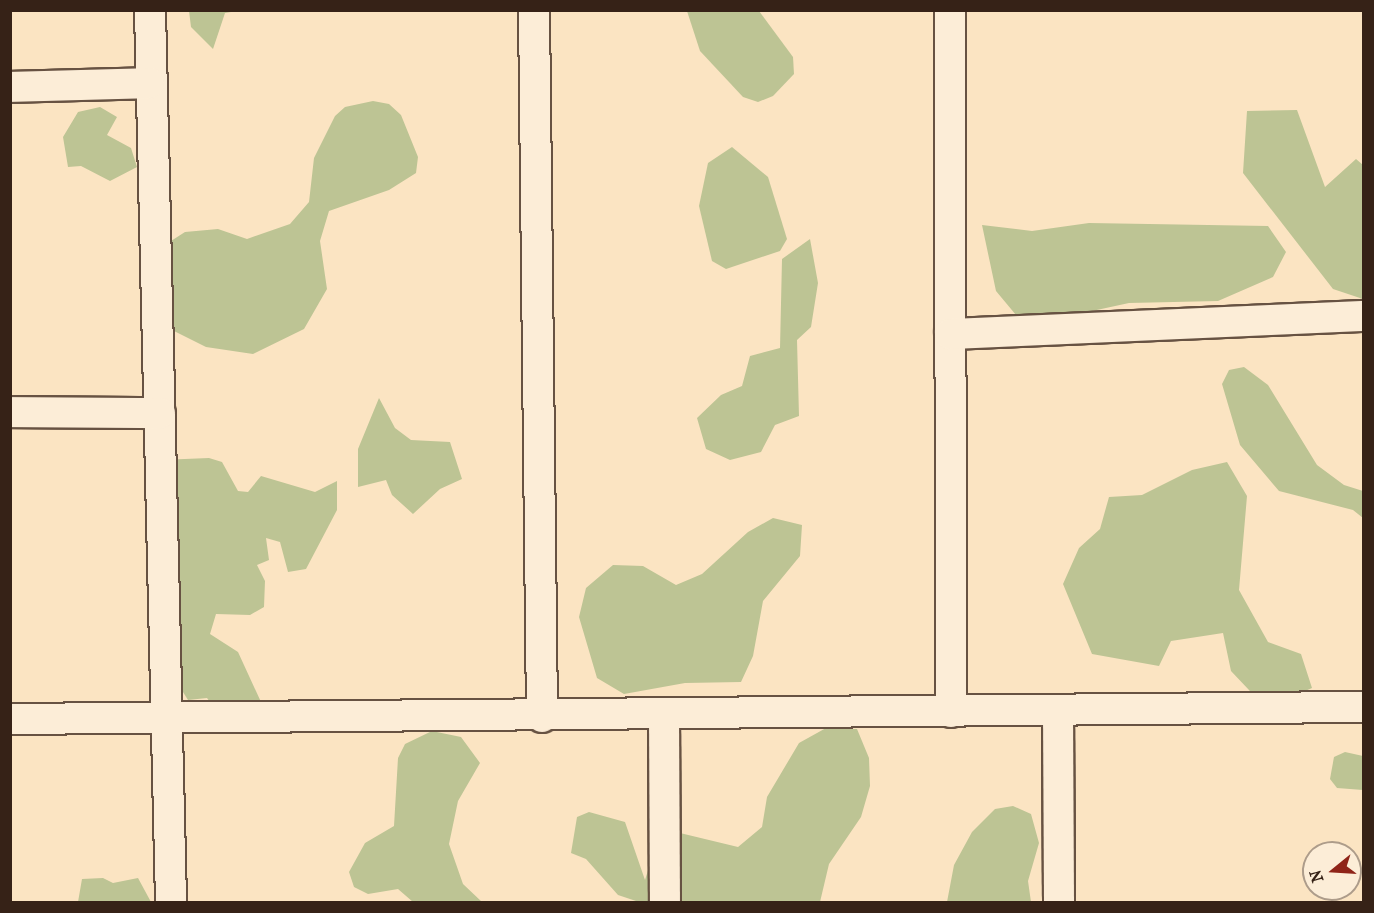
<!DOCTYPE html>
<style>
body{margin:0}
#map{position:relative;width:1374px;height:913px;overflow:hidden;background:#fbe4c2;font-family:"IM FELL French Canon",serif}
div>[style]{position:absolute}
[style*='--x']{left:calc(var(--x)*1px);top:calc(var(--y)*1px);width:calc(var(--w)*1px);rotate:calc(var(--a)*1deg)}
.green>*{inset:0;background:#bdc494}
.roads{filter:drop-shadow(2px 0 #675242) drop-shadow(-2px 0 #675242) drop-shadow(0 2px #675242) drop-shadow(0 -2px #675242)}
.minor>*{height:30px;margin:-15px;padding:0 15px;transform-origin:15px;border-radius:15px;background:#fcedd7}
span{translate:-50% -50%;white-space:nowrap;text-align:center;line-height:1.15;-webkit-text-stroke:4.5px #fcedd7;paint-order:stroke}
.frame{position:absolute;inset:0;border:12px solid #362217;pointer-events:none}
.north{position:absolute;left:1302px;top:841px;width:60px;height:60px;box-sizing:border-box;background:#fcedd7;border:2px solid #ad9c8a;border-radius:50%;rotate:252deg;font-size:16px;font-weight:700;line-height:24px;text-align:center;color:#362217}
.north::after{content:'';display:block;margin:auto;width:21px;height:27px;background:#8f2418;clip-path:polygon(50% 0,100% 100%,50% 72%,0 100%)}
</style>
<div id="map">
<div class="green">
<i style="clip-path:polygon(189px 11px,189px 10px,237px 11px,225px 13px,213px 49px,191px 27px)"></i>
<i style="clip-path:polygon(687px 11px,759px 11px,793px 57px,794px 74px,773px 96px,758px 102px,743px 97px,700px 51px)"></i>
<i style="clip-path:polygon(373px 101px,389px 104px,401px 115px,418px 157px,416px 173px,389px 190px,329px 211px,320px 241px,327px 289px,304px 329px,253px 354px,206px 347px,174px 331px,165px 319px,160px 248px,185px 232px,218px 229px,247px 239px,290px 224px,309px 202px,314px 158px,335px 116px,345px 107px)"></i>
<i style="clip-path:polygon(100px 107px,117px 117px,107px 135px,131px 148px,137px 167px,110px 181px,81px 166px,68px 167px,63px 137px,78px 112px)"></i>
<i style="clip-path:polygon(1297px 110px,1325px 187px,1356px 159px,1363px 165px,1363px 299px,1333px 289px,1243px 173px,1247px 111px)"></i>
<i style="clip-path:polygon(732px 147px,768px 177px,787px 239px,780px 251px,726px 269px,712px 261px,699px 206px,708px 163px)"></i>
<i style="clip-path:polygon(1089px 223px,1268px 226px,1286px 252px,1273px 277px,1218px 301px,1129px 303px,1046px 321px,1016px 315px,996px 291px,982px 225px,1032px 231px)"></i>
<i style="clip-path:polygon(810px 239px,818px 283px,811px 327px,797px 340px,799px 416px,775px 425px,761px 452px,730px 460px,706px 449px,697px 418px,721px 395px,742px 386px,750px 356px,780px 348px,782px 259px)"></i>
<i style="clip-path:polygon(1244px 367px,1268px 385px,1317px 465px,1344px 485px,1363px 491px,1363px 518px,1353px 510px,1279px 491px,1240px 445px,1222px 384px,1229px 370px)"></i>
<i style="clip-path:polygon(379px 398px,395px 428px,411px 440px,450px 442px,462px 479px,440px 489px,413px 514px,392px 495px,386px 480px,358px 487px,358px 449px)"></i>
<i style="clip-path:polygon(209px 458px,222px 462px,238px 491px,248px 492px,261px 476px,315px 492px,337px 481px,337px 510px,306px 569px,288px 572px,280px 542px,266px 538px,269px 560px,257px 565px,265px 581px,264px 607px,250px 615px,216px 614px,210px 634px,238px 652px,261px 702px,253px 727px,223px 720px,207px 698px,188px 700px,173px 676px,180px 620px,171px 600px,160px 460px)"></i>
<i style="clip-path:polygon(1227px 462px,1247px 496px,1239px 590px,1268px 642px,1301px 654px,1312px 688px,1266px 708px,1231px 671px,1223px 633px,1171px 641px,1159px 666px,1092px 654px,1063px 584px,1079px 548px,1100px 529px,1109px 497px,1142px 495px,1192px 470px)"></i>
<i style="clip-path:polygon(773px 518px,802px 525px,800px 556px,763px 601px,753px 656px,741px 682px,685px 683px,624px 694px,597px 678px,579px 617px,586px 588px,613px 565px,643px 566px,676px 585px,702px 574px,748px 532px)"></i>
<i style="clip-path:polygon(826px 728px,857px 729px,869px 758px,870px 786px,861px 817px,829px 864px,820px 902px,639px 902px,618px 895px,586px 859px,571px 853px,577px 817px,589px 812px,625px 822px,645px 880px,655px 848px,680px 833px,738px 847px,762px 827px,767px 797px,799px 743px)"></i>
<i style="clip-path:polygon(432px 731px,461px 737px,480px 763px,458px 801px,449px 844px,463px 884px,482px 902px,413px 902px,398px 889px,368px 894px,354px 887px,349px 872px,365px 843px,394px 826px,398px 758px,405px 744px)"></i>
<i style="clip-path:polygon(1345px 752px,1363px 756px,1363px 790px,1337px 788px,1330px 779px,1334px 757px)"></i>
<i style="clip-path:polygon(1013px 806px,1031px 814px,1039px 843px,1028px 881px,1031px 902px,947px 902px,954px 865px,972px 832px,995px 809px)"></i>
<i style="clip-path:polygon(103px 878px,113px 883px,138px 878px,151px 902px,78px 902px,82px 879px)"></i>
</div>
<div class="roads">
<div class="minor">
<i style="--x:150;--y:10;--w:892;--a:88.65"></i>
<i style="--x:534;--y:10;--w:707;--a:89.35"></i>
<i style="--x:950;--y:10;--w:702;--a:89.92"></i>
<i style="--x:10;--y:87;--w:139;--a:-1.6"></i>
<i style="--x:950;--y:334;--w:414;--a:-2.5"></i>
<i style="--x:10;--y:412;--w:150;--a:0.4"></i>
<i style="--x:1058;--y:710;--w:192;--a:89.7"></i>
<i style="--x:664;--y:715;--w:187;--a:89.7"></i>
<i style="--x:10;--y:719;--w:1354;--a:-0.51"></i>
</div>
</div>
<div class="frame"></div>
<div class="north">N</div>
</div>
